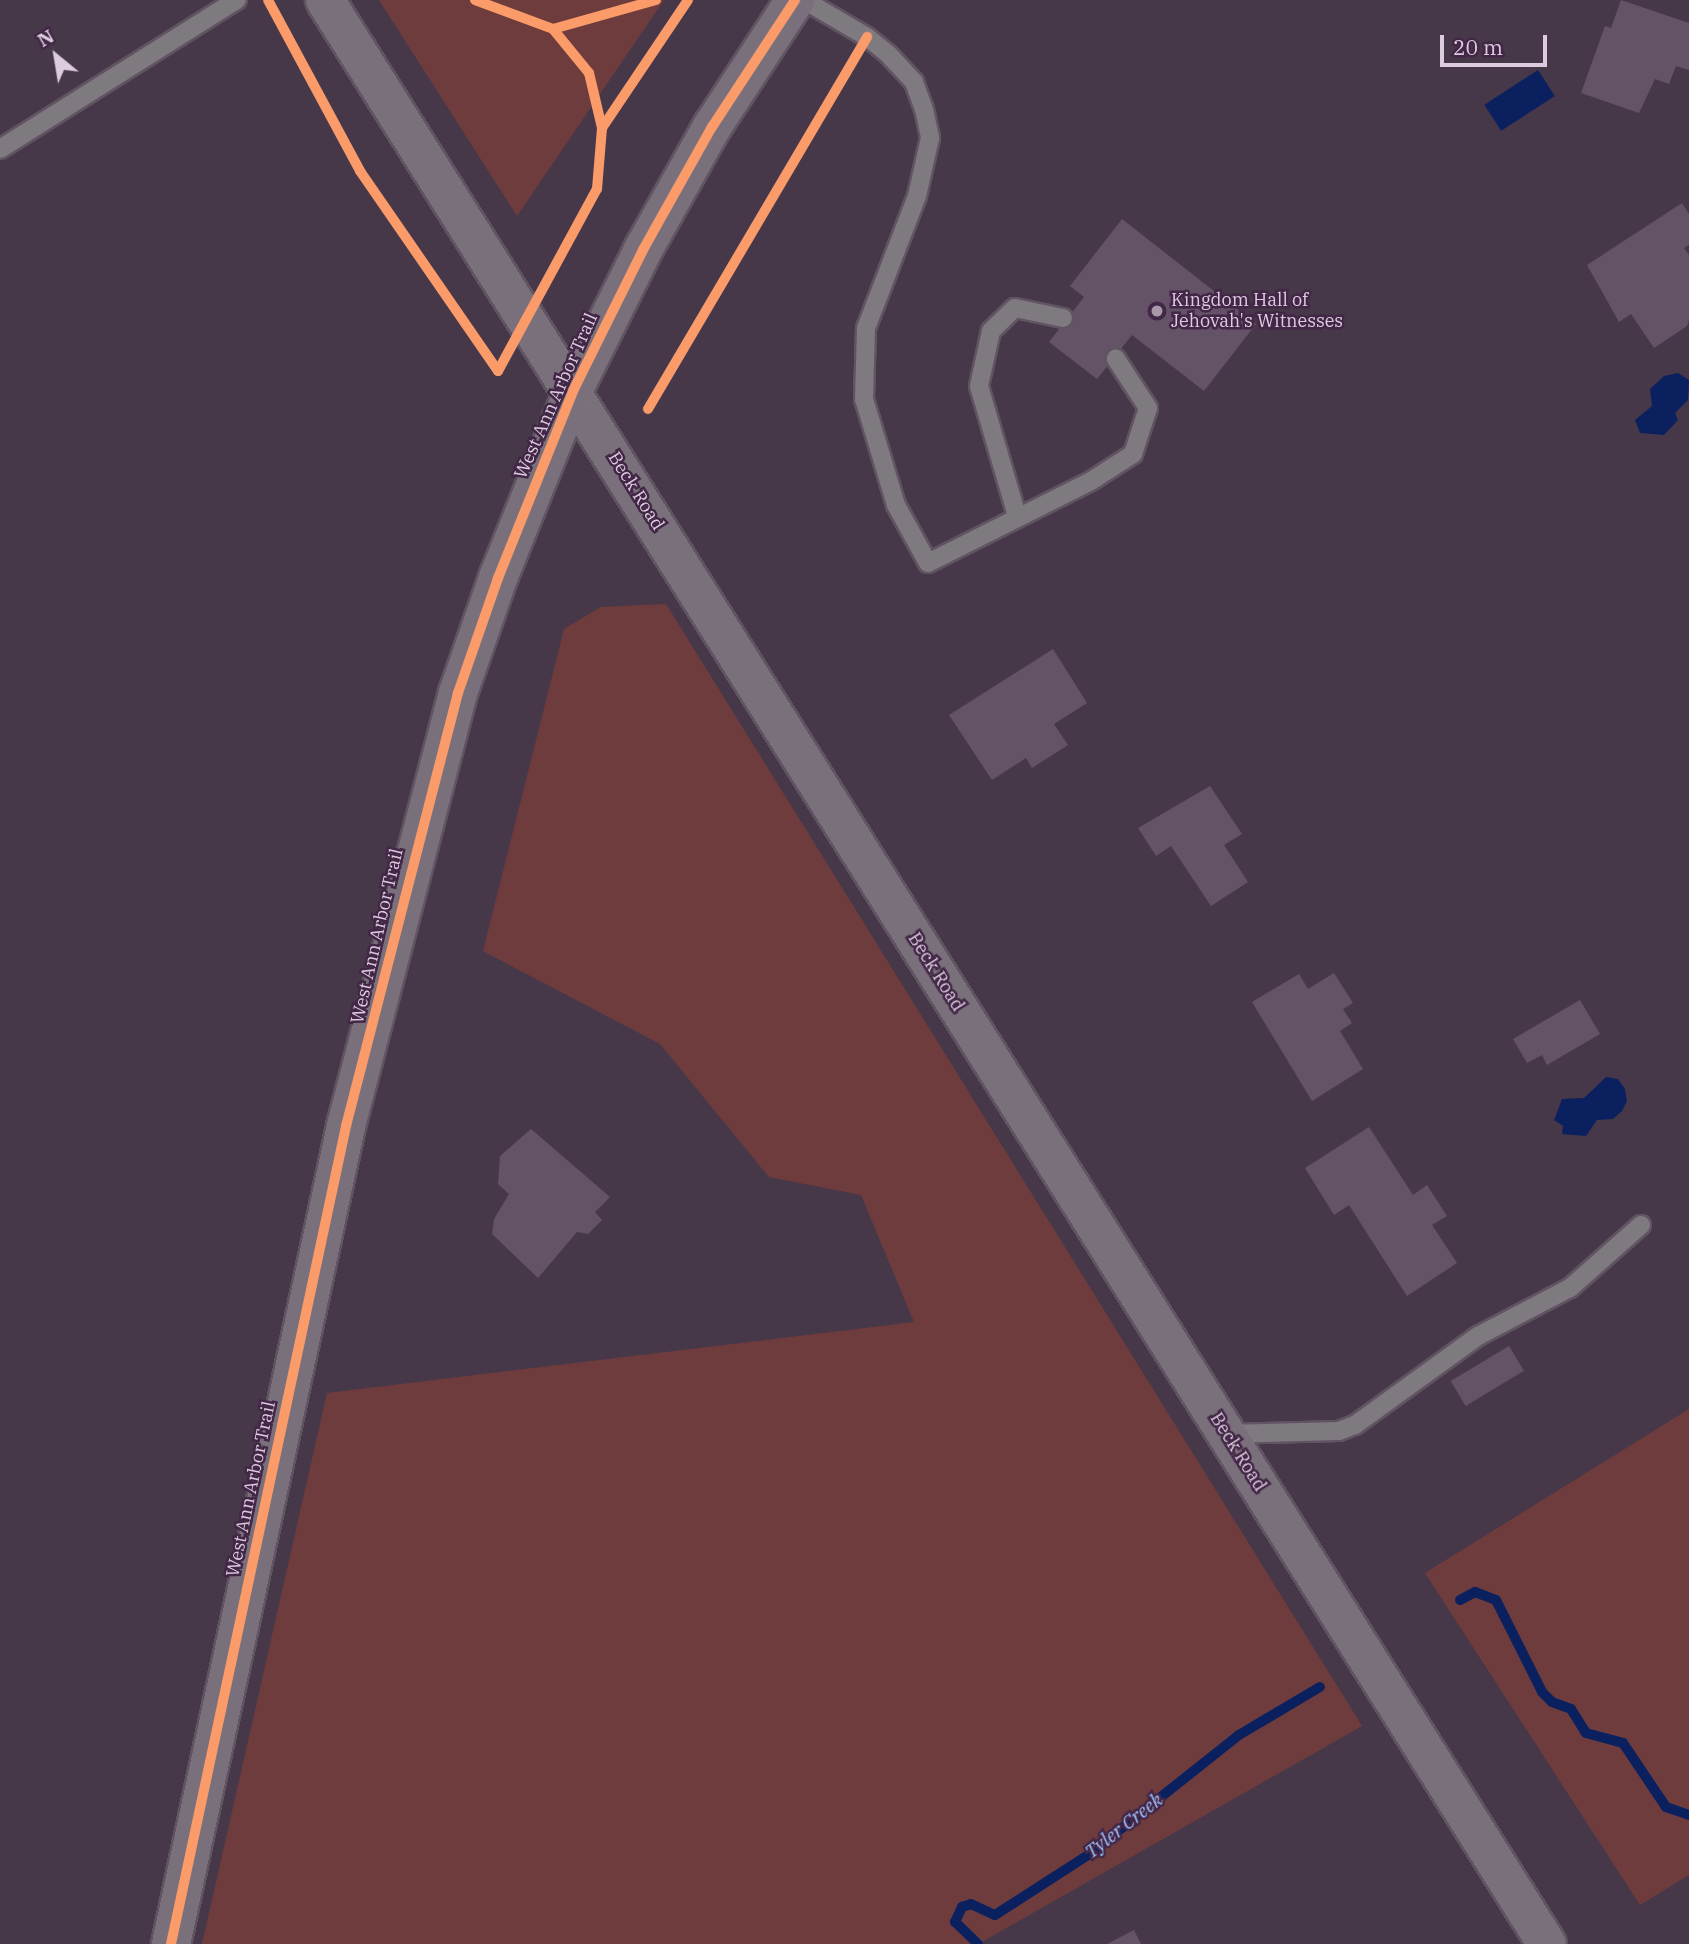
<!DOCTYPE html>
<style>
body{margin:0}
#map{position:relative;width:1689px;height:1944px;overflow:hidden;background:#473849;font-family:"IBM Plex Serif",serif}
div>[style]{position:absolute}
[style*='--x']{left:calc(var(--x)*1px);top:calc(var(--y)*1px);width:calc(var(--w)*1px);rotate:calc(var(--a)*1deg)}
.green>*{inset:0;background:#6f3c3d}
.water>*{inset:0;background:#0b215f;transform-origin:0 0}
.stream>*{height:10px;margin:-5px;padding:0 5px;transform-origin:5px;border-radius:5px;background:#0b215f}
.building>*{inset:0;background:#645267;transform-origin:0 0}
.roads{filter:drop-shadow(2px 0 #615462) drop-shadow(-2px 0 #615462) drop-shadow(0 2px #615462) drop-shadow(0 -2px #615462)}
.lane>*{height:18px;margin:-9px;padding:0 9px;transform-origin:9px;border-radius:9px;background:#7f7980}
.secondary>*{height:38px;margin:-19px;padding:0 19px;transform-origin:19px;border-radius:19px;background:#7a707b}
.cycleway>*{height:10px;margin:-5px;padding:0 5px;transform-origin:5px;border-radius:5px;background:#fa9b69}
.dots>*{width:19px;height:19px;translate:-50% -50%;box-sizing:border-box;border:4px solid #422746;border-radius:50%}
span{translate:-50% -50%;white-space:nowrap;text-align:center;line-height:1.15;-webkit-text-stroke:5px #422746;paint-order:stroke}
.poi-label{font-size:18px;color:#ddccdf}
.left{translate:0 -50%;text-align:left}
.street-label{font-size:18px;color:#ddccdf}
.water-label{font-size:19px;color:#a3c1fc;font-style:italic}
.north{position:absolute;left:21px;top:21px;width:70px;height:70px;-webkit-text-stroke:5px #422746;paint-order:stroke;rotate:330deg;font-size:19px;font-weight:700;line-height:28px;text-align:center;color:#ddccdf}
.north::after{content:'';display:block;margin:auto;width:24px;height:32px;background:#ddccdf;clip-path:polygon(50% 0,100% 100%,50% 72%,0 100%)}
.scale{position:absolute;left:1440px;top:35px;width:107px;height:32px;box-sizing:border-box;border:4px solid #ddccdf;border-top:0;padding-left:9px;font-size:21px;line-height:24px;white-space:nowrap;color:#ddccdf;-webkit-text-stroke:5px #422746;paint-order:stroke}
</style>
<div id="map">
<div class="green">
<i style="clip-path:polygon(379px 0,664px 0,517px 216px)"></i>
<i style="clip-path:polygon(666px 604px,1362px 1726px,978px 1944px,202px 1944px,327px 1393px,914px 1322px,861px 1195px,769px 1177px,660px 1044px,483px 951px,564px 629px,601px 607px)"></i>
<i style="clip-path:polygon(1689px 1409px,1689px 1875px,1640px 1905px,1425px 1573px)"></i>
</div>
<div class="water">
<i style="left:1538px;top:70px;width:31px;height:64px;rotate:57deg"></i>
<i style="clip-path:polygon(1678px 373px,1689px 380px,1688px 400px,1675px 413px,1678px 420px,1664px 435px,1640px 433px,1635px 420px,1652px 406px,1650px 389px,1664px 376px)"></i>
<i style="clip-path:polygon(1606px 1077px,1618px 1079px,1625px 1089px,1627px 1101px,1622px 1111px,1613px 1119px,1597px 1120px,1586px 1136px,1562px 1134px,1563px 1126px,1554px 1120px,1562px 1099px,1584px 1098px)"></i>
</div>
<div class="stream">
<i style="--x:1460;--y:1600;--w:17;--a:-28"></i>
<i style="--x:1475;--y:1592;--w:22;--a:21"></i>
<i style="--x:1496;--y:1600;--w:103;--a:63.4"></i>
<i style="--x:1542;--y:1692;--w:14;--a:45"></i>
<i style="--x:1552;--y:1702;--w:20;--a:20"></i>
<i style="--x:1571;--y:1709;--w:28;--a:58"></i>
<i style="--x:1586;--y:1733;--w:38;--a:15"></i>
<i style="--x:1623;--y:1743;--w:77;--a:56.1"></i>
<i style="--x:1666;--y:1807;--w:24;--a:19"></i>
<i style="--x:978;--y:1944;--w:32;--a:-136"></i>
<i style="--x:955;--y:1922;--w:17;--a:-65"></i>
<i style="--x:962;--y:1907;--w:9;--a:-18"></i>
<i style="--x:971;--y:1904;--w:26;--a:25"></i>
<i style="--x:995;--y:1915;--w:111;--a:-32.8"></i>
<i style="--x:1088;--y:1855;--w:193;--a:-38.5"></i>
<i style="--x:1239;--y:1735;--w:94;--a:-30.7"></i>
</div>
<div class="building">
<i style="clip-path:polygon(1621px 0,1689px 23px,1689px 70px,1676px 66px,1669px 84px,1655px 79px,1639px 113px,1581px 93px,1605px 26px,1611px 28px)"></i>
<i style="clip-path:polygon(1682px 203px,1689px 214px,1689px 245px,1684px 248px,1689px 255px,1689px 320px,1687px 326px,1654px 348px,1631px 314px,1619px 322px,1587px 265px)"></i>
<i style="clip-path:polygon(1122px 219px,1256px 324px,1204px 391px,1132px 335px,1097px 379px,1049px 342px,1084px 297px,1070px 286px)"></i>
<i style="clip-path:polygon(1053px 649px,1087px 703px,1054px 724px,1068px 745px,1032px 768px,1026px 758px,992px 780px,949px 715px)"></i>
<i style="clip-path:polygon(1210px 786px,1242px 834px,1224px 845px,1248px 882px,1211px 906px,1171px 846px,1156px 856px,1138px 828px)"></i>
<i style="clip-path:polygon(1334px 973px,1353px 1003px,1343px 1009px,1352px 1023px,1340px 1031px,1363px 1069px,1312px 1101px,1252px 1002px,1299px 974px,1308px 989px)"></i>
<i style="clip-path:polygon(1580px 1000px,1600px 1034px,1547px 1065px,1542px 1055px,1527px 1063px,1513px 1039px)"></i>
<i style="clip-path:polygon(1369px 1127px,1413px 1195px,1427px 1185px,1447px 1216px,1432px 1225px,1457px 1263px,1407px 1296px,1349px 1205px,1334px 1215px,1305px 1168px)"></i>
<i style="clip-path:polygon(531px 1129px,610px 1197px,595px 1212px,602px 1220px,588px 1234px,577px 1232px,538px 1278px,492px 1234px,494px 1219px,509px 1194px,498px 1184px,500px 1156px)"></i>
<i style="left:1509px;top:1346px;width:29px;height:68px;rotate:59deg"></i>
<i style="clip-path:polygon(1134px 1930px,1141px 1944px,1107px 1944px)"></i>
</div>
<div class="roads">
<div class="lane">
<i style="--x:804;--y:0;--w:73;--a:30.4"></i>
<i style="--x:867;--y:37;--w:28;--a:39"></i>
<i style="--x:889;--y:55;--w:37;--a:47"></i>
<i style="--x:914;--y:82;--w:29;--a:70"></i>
<i style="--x:924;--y:109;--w:30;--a:78"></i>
<i style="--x:930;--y:138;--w:59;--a:102.6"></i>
<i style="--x:917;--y:196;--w:142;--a:111.1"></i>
<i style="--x:866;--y:328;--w:71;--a:91.6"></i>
<i style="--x:864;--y:399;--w:111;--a:73.2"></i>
<i style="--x:896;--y:505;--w:66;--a:61.1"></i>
<i style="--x:928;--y:563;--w:182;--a:-26.7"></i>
<i style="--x:1091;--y:481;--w:50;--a:-32.7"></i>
<i style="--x:1133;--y:454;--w:48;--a:-71.9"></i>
<i style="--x:1148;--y:408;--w:59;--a:-123.1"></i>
<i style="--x:0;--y:149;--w:280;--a:-32.2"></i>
<i style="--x:1017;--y:516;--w:135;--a:-106.3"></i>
<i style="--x:979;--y:386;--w:56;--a:-77.7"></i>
<i style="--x:991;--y:331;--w:33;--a:-44"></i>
<i style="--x:1015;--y:308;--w:49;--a:11.8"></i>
<i style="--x:1226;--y:1434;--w:113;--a:-1.5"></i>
<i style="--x:1339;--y:1431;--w:17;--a:-21"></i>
<i style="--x:1355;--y:1425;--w:152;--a:-35.9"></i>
<i style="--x:1478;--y:1336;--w:104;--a:-27.6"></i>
<i style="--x:1570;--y:1288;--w:95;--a:-41.6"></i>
</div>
<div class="secondary">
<i style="--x:325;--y:0;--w:2296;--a:57.85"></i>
<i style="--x:171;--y:1944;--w:837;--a:-77.92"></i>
<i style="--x:346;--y:1126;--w:447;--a:-75.5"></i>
<i style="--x:458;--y:693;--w:122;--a:-70.8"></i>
<i style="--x:498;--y:578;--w:201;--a:-68.1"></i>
<i style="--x:573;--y:391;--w:160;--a:-63.6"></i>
<i style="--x:644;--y:248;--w:139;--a:-60.7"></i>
<i style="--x:712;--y:127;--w:152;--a:-56.8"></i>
</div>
</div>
<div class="cycleway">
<i style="--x:268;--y:0;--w:194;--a:61.7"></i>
<i style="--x:360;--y:171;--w:243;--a:55.4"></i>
<i style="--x:498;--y:371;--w:207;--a:-61.5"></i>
<i style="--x:597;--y:189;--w:61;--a:-85.3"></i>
<i style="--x:602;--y:128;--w:154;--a:-56.1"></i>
<i style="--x:475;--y:0;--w:83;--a:20.4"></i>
<i style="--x:553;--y:29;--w:57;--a:50.7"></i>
<i style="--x:589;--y:73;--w:57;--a:76.7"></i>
<i style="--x:553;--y:29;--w:107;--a:-15.7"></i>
<i style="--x:648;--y:409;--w:432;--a:-59.5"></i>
<i style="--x:171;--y:1944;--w:837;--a:-77.92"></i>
<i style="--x:346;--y:1126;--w:447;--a:-75.5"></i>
<i style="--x:458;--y:693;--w:122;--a:-70.8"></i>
<i style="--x:498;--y:578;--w:201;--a:-68.1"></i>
<i style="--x:573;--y:391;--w:160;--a:-63.6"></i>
<i style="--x:644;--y:248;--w:139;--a:-60.7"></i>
<i style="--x:712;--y:127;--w:152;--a:-56.8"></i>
</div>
<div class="dots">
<i style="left:1157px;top:311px;background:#a898aa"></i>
</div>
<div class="poi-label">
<span class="left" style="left:1171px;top:311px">Kingdom Hall of<br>Jehovah's Witnesses</span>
</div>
<div class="street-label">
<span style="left:556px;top:396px;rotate:-66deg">West Ann Arbor Trail</span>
<span style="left:636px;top:491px;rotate:58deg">Beck Road</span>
<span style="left:377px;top:936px;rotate:-77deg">West Ann Arbor Trail</span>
<span style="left:936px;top:972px;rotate:58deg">Beck Road</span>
<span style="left:1238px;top:1452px;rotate:58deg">Beck Road</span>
<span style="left:251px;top:1489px;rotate:-78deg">West Ann Arbor Trail</span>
</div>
<div class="water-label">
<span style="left:1124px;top:1826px;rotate:-38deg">Tyler Creek</span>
</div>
<div class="north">N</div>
<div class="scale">20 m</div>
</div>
